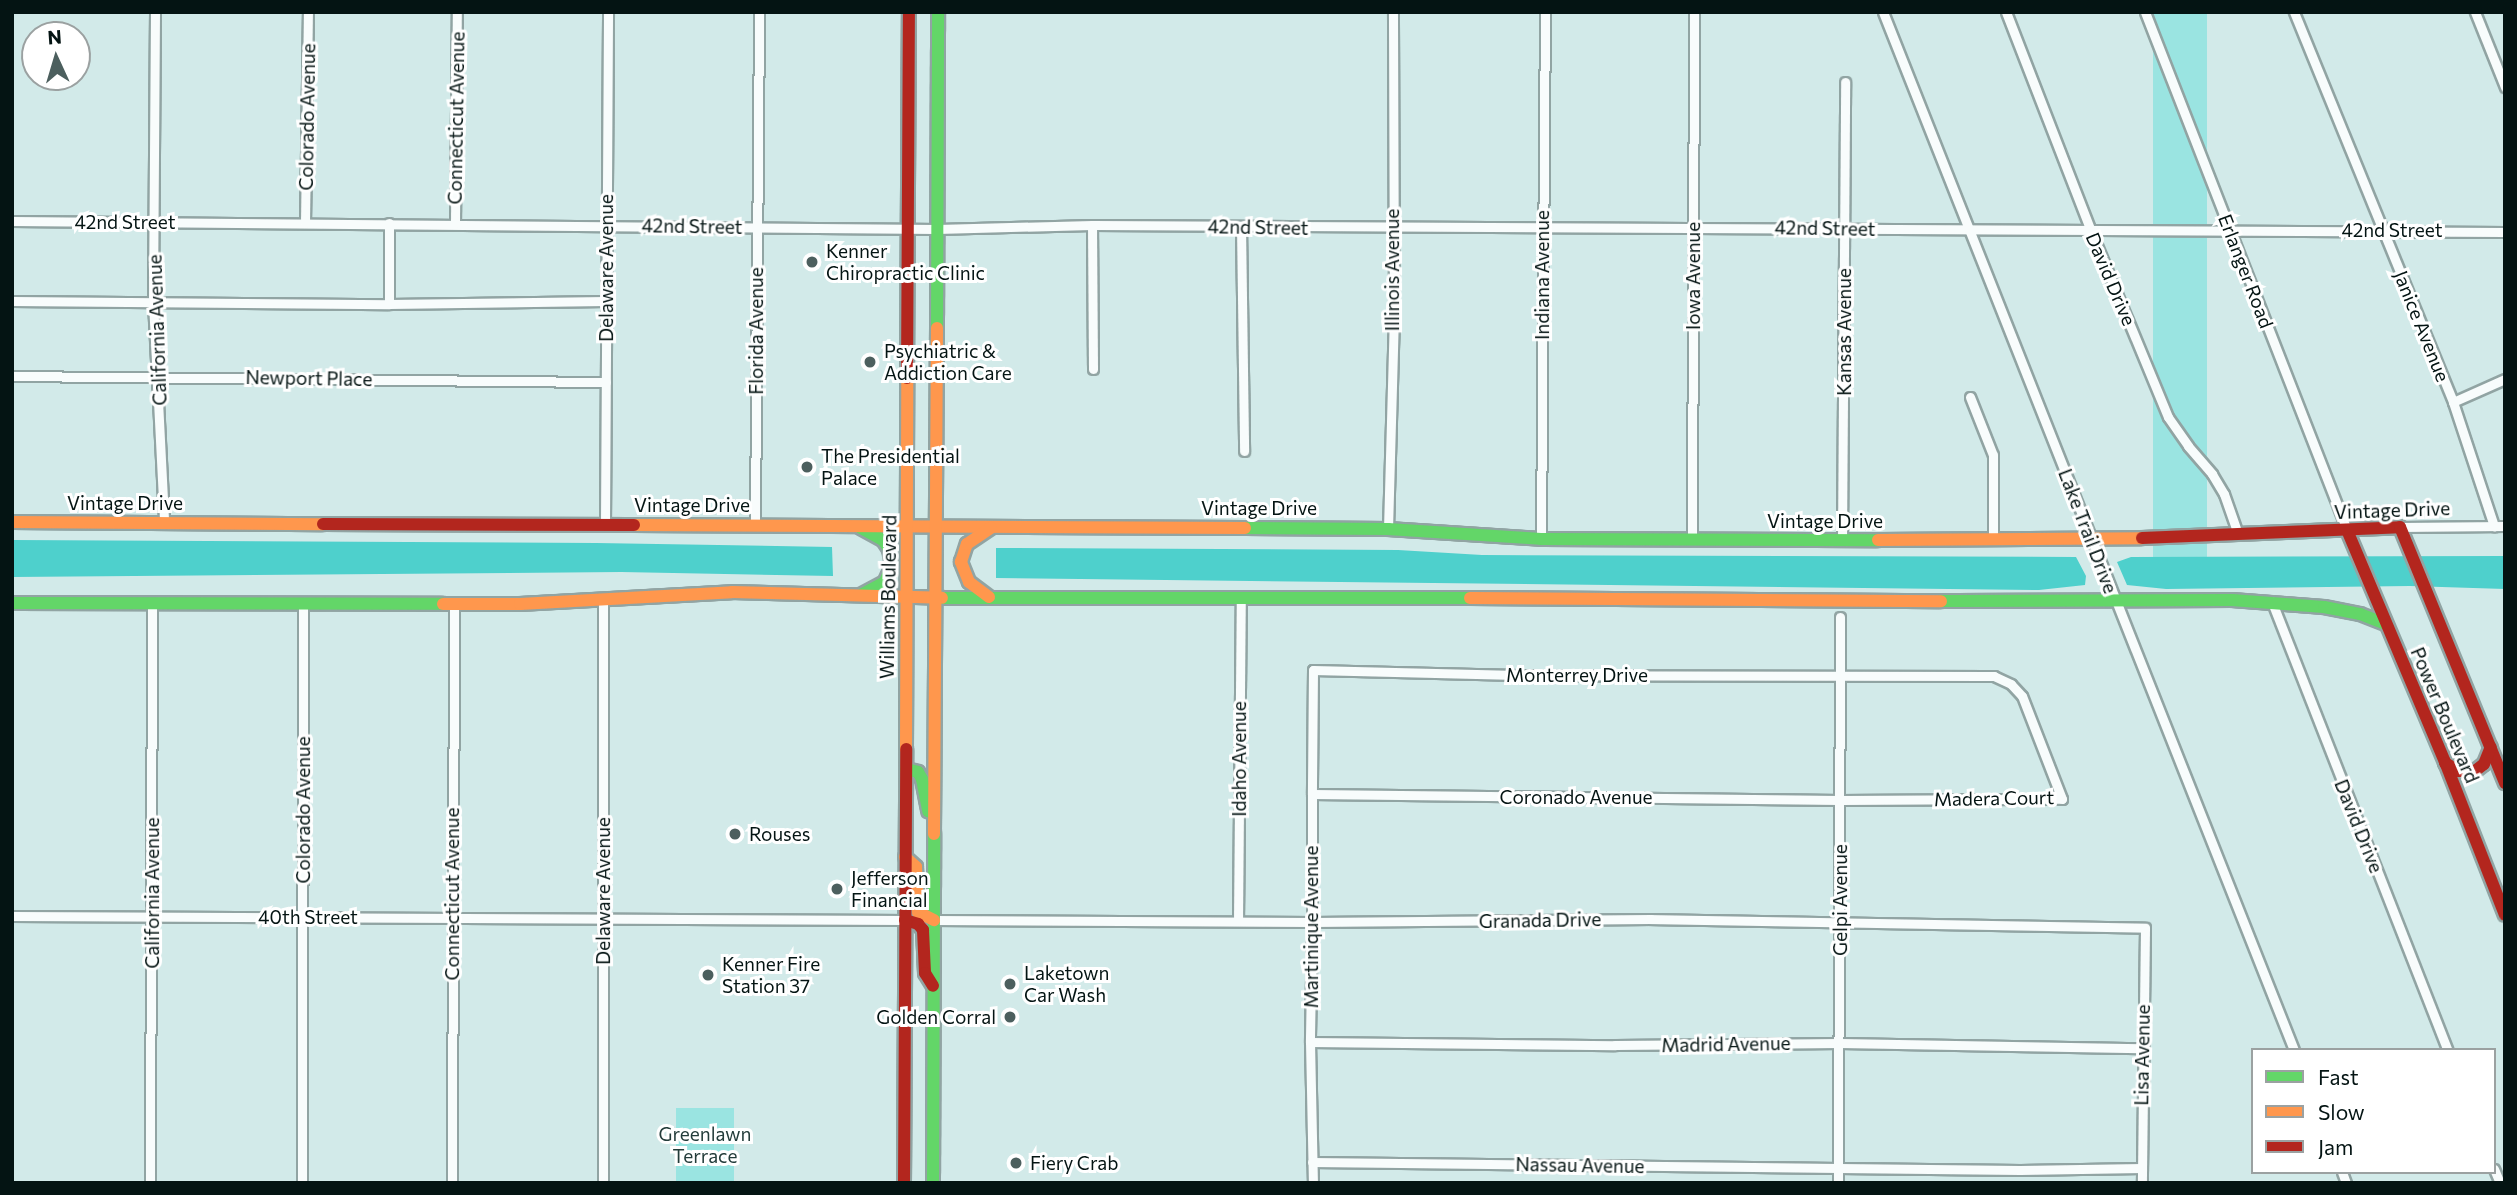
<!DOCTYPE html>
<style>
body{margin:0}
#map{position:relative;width:2517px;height:1195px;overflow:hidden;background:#d2eae9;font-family:Commissioner,sans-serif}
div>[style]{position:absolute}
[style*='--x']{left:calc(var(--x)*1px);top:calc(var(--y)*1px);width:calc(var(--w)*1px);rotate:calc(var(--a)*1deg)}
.green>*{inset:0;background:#9ae4e1;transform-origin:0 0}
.water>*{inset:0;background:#4ed0cc}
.roads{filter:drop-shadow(2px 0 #91a4a3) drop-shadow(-2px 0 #91a4a3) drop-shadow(0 2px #91a4a3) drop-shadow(0 -2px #91a4a3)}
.street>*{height:9px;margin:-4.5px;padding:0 4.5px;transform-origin:4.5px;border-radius:4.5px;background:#f8fcfc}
.fast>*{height:12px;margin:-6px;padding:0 6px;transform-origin:6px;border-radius:6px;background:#63d668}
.slow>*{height:12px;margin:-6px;padding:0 6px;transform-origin:6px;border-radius:6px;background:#ff974d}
.jam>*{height:12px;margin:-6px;padding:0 6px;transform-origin:6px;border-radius:6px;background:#b3261e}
.dots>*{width:19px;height:19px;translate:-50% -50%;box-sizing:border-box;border:4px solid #fff;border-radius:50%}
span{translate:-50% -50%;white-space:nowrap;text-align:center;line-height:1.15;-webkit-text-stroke:6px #fff;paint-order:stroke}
.street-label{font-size:19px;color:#041413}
.poi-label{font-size:19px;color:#041413}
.left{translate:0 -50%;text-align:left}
.right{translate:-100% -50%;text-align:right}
.park-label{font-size:19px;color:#233c3a}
.frame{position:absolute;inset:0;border:14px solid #041413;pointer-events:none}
.legend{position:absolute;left:2251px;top:1048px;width:245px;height:126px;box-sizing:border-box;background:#fff;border:2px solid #9ba1a1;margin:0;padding:9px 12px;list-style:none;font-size:21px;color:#041413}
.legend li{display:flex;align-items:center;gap:14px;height:35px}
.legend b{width:35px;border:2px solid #9ba1a1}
.north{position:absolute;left:21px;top:21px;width:70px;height:70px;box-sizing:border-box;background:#fff;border:2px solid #9ba1a1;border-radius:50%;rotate:356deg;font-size:19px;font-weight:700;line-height:28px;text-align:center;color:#041413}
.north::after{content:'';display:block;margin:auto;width:24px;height:32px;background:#4c5f5e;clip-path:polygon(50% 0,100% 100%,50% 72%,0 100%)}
</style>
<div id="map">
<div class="green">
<i style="left:2153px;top:12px;width:54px;height:550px"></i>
<i style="left:676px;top:1108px;width:58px;height:75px"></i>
</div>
<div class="water">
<i style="clip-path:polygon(12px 540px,596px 543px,832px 547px,833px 576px,621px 572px,12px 577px)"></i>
<i style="clip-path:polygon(996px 548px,1398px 550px,1482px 555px,2076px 557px,2086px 576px,2085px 585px,2039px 590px,996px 578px)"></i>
<i style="clip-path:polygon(2505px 556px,2505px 589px,2410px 586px,2166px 589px,2127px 585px,2117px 562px,2131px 557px)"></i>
</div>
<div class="roads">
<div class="street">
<i style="--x:155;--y:12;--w:290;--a:90.4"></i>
<i style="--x:153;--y:302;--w:220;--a:87.1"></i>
<i style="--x:1883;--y:12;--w:1116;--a:68.4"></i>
<i style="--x:2006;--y:12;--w:235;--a:68.8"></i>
<i style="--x:2091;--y:231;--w:201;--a:67.5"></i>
<i style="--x:2168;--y:417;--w:35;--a:55"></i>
<i style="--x:2188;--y:446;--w:37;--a:49"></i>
<i style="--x:2212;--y:474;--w:23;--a:59"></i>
<i style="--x:2224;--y:494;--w:42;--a:70.7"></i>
<i style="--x:2145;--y:12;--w:556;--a:68.7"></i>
<i style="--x:2294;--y:12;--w:421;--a:67.8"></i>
<i style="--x:2453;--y:402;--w:131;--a:71.7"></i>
<i style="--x:2475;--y:12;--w:81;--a:68.2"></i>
<i style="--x:12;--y:221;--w:925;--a:0.5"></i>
<i style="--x:937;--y:229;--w:155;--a:-1.5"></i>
<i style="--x:1092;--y:225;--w:1413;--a:0.28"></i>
<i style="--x:305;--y:223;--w:211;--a:-89.2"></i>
<i style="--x:455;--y:223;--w:211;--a:-89.5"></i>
<i style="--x:1092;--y:225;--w:144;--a:89.6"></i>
<i style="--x:1241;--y:226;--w:225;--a:89.2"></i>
<i style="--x:12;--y:301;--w:377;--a:0.5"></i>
<i style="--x:389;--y:304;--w:217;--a:-0.8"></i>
<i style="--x:389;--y:304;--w:81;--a:-90"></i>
<i style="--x:12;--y:376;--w:594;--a:0.58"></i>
<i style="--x:1970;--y:397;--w:62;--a:68.4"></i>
<i style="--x:1993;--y:455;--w:85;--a:90"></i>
<i style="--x:2453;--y:402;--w:57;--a:-23.9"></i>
<i style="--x:605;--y:524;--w:512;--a:-89.66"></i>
<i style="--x:755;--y:524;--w:512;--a:-89.55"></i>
<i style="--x:2400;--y:527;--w:105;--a:-0.5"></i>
<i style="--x:1388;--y:529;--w:221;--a:-88.4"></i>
<i style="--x:1394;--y:308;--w:296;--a:-90.2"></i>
<i style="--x:1541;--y:539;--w:527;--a:-89.57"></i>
<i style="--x:1692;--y:540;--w:528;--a:-89.78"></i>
<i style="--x:1842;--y:540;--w:458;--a:-89.6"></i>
<i style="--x:603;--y:600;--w:583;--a:90"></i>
<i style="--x:2272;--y:602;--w:481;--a:68.6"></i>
<i style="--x:1312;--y:794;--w:528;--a:0.65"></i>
<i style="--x:1840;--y:800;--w:222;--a:-0.3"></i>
<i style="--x:2062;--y:799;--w:110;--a:-111.2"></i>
<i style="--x:2022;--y:696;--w:16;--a:-133"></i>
<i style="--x:2011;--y:684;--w:19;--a:-155"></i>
<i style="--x:1994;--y:676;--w:477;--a:-179.9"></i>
<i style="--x:1517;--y:675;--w:204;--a:-178.6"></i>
<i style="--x:1313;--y:670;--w:124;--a:90.5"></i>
<i style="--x:1312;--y:794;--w:128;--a:90"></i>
<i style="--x:1312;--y:922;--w:120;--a:91"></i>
<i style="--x:1310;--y:1042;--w:141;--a:88.8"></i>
<i style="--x:12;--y:916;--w:893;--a:0.26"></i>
<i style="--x:934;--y:920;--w:378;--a:0.3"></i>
<i style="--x:1312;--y:922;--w:339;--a:-0.5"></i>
<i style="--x:1651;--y:919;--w:494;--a:1"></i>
<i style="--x:2145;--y:928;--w:255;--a:90.7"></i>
<i style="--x:1238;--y:921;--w:324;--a:-89.5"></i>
<i style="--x:1310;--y:1042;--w:305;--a:0.6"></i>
<i style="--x:1615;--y:1045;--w:225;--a:-0.5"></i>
<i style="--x:1840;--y:1043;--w:301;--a:1"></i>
<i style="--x:1312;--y:1162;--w:708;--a:0.65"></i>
<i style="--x:2020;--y:1170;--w:122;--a:-0.9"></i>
<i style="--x:2494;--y:1169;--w:15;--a:67"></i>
<i style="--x:2342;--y:1172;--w:12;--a:70"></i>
<i style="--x:150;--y:1183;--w:579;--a:-89.8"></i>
<i style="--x:302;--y:1183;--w:578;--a:-89.9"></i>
<i style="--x:452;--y:1183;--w:578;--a:-89.8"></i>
<i style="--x:1838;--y:1183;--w:566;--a:-89.8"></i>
</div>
<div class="fast">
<i style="--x:937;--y:328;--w:316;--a:-89.8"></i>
<i style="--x:861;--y:528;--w:25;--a:29"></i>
<i style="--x:883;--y:540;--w:11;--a:56"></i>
<i style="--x:889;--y:549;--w:17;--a:80"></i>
<i style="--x:892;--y:566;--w:17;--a:114"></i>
<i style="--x:885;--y:582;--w:26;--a:152"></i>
<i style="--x:1245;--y:528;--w:143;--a:0.4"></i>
<i style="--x:1388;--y:529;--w:153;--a:3.7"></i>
<i style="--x:1541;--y:539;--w:337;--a:0.2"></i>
<i style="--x:942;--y:598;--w:528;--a:0"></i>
<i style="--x:1941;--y:601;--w:291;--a:-0.2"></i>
<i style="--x:2232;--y:600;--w:92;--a:4.4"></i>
<i style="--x:2324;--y:607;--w:37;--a:11"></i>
<i style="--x:2360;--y:614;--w:28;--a:21"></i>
<i style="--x:12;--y:603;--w:431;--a:0.1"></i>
<i style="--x:906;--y:769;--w:12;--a:14"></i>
<i style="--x:918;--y:772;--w:8;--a:60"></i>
<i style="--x:922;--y:779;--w:33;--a:79"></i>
<i style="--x:933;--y:1183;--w:349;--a:-89.8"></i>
</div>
<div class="slow">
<i style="--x:12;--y:522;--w:311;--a:0.4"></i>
<i style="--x:634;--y:525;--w:611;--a:0.28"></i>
<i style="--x:1878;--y:540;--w:264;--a:-0.4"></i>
<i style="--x:989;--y:597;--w:25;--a:-143"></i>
<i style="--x:969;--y:582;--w:22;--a:-112"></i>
<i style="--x:961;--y:562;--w:19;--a:-72"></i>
<i style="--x:967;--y:544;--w:29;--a:-34"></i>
<i style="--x:1470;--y:598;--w:471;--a:0.4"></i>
<i style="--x:443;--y:604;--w:77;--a:0"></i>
<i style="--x:520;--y:604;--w:212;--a:-3.2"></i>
<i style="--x:732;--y:592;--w:210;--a:1.6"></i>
<i style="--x:906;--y:749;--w:371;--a:-89.8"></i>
<i style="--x:934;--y:834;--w:506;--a:-89.66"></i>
<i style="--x:905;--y:857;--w:15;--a:42"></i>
<i style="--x:916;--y:867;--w:45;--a:87.5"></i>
<i style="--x:918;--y:912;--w:18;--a:27"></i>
</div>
<div class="jam">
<i style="--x:907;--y:378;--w:366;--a:-89.7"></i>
<i style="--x:323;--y:524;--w:311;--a:0.2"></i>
<i style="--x:2347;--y:530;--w:252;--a:67.1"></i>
<i style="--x:2445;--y:762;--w:164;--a:68.6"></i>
<i style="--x:2142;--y:538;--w:258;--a:-2.4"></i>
<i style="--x:2400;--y:527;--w:277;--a:67.7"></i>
<i style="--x:2445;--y:763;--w:16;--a:30"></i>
<i style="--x:2459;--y:771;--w:16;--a:0"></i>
<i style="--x:2475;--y:771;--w:11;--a:-38"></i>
<i style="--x:2484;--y:764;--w:18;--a:-68"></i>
<i style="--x:905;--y:920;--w:14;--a:17"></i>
<i style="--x:918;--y:924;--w:8;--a:50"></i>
<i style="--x:923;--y:930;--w:43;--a:87.3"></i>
<i style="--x:925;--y:973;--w:15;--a:58"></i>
<i style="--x:904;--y:1183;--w:434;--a:-89.7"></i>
</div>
</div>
<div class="dots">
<i style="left:812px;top:262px;background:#4c5f5e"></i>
<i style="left:870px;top:362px;background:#4c5f5e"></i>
<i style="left:807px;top:467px;background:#4c5f5e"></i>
<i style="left:735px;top:834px;background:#4c5f5e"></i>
<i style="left:837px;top:889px;background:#4c5f5e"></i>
<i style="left:708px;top:975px;background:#4c5f5e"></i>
<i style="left:1010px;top:984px;background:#4c5f5e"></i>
<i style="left:1010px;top:1017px;background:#4c5f5e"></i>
<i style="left:1016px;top:1163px;background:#4c5f5e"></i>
</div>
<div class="street-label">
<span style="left:307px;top:117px;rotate:-89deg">Colorado Avenue</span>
<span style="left:456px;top:118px;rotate:-89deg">Connecticut Avenue</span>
<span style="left:125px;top:222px">42nd Street</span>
<span style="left:692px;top:226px;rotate:1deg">42nd Street</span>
<span style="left:1258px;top:227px;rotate:1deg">42nd Street</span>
<span style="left:1825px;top:228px;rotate:1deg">42nd Street</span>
<span style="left:2392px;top:230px">42nd Street</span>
<span style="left:606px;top:268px;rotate:-90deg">Delaware Avenue</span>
<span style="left:1392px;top:270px;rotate:-90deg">Illinois Avenue</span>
<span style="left:2246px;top:271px;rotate:69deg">Erlanger Road</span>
<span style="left:1542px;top:275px;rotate:-90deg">Indiana Avenue</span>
<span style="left:1693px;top:276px;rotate:-90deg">Iowa Avenue</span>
<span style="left:2111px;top:279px;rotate:67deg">David Drive</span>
<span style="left:2422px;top:326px;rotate:68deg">Janice Avenue</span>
<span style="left:157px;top:330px;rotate:-92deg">California Avenue</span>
<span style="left:756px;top:331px;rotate:-90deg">Florida Avenue</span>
<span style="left:1844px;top:332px;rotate:-90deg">Kansas Avenue</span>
<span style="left:309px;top:378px;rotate:1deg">Newport Place</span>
<span style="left:125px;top:503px">Vintage Drive</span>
<span style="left:692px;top:505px">Vintage Drive</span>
<span style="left:1259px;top:508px">Vintage Drive</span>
<span style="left:2392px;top:510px;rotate:-2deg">Vintage Drive</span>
<span style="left:1825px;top:521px">Vintage Drive</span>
<span style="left:2088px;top:531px;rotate:69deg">Lake Trail Drive</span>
<span style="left:888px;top:597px;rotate:-89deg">Williams Boulevard</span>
<span style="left:1577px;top:675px">Monterrey Drive</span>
<span style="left:2445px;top:715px;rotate:67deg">Power Boulevard</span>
<span style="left:1239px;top:759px;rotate:-90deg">Idaho Avenue</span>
<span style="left:1576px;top:797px">Coronado Avenue</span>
<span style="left:1994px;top:798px;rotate:-1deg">Madera Court</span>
<span style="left:303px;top:810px;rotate:-90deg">Colorado Avenue</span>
<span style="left:2359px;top:826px;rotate:68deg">David Drive</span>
<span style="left:603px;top:891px;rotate:-90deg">Delaware Avenue</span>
<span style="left:152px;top:893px;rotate:-90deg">California Avenue</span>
<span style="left:452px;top:894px;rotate:-90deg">Connecticut Avenue</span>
<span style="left:1840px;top:900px;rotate:-90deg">Gelpi Avenue</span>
<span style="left:308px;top:917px">40th Street</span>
<span style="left:1540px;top:920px;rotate:-1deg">Granada Drive</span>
<span style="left:1311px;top:927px;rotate:-90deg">Martinique Avenue</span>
<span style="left:1726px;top:1044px;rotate:-1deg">Madrid Avenue</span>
<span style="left:2142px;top:1055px;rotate:-89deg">Lisa Avenue</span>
<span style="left:1580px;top:1165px;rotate:1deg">Nassau Avenue</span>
</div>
<div class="poi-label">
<span class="left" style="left:826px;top:262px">Kenner<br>Chiropractic Clinic</span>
<span class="left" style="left:884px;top:362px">Psychiatric &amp;<br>Addiction Care</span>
<span class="left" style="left:821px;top:467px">The Presidential<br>Palace</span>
<span class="left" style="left:749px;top:834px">Rouses</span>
<span class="left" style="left:851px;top:889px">Jefferson<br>Financial</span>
<span class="left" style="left:722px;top:975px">Kenner Fire<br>Station 37</span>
<span class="left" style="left:1024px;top:984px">Laketown<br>Car Wash</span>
<span class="right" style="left:996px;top:1017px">Golden Corral</span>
<span class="left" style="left:1030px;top:1163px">Fiery Crab</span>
</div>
<div class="park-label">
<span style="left:705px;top:1145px">Greenlawn<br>Terrace</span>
</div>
<div class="frame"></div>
<ul class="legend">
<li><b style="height:9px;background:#63d668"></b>Fast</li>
<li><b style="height:9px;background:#ff974d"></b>Slow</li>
<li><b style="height:9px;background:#b3261e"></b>Jam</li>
</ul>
<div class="north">N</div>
</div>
